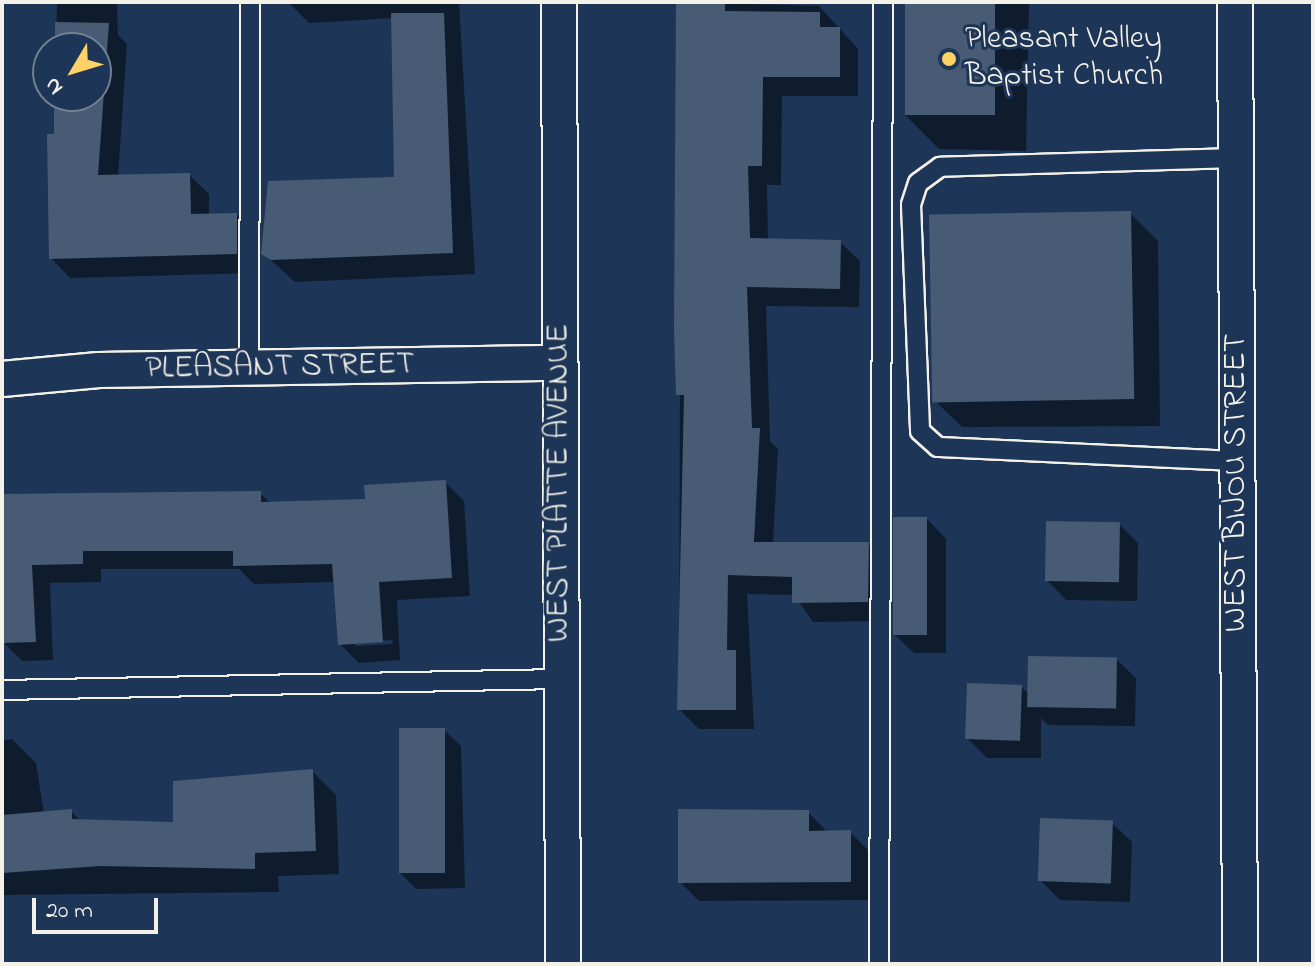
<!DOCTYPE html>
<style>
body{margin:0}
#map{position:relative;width:1315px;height:966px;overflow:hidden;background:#1d3557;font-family:"Indie Flower",sans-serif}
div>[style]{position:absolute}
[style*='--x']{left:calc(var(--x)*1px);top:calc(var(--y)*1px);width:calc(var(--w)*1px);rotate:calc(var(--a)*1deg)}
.shadow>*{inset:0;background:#0007}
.building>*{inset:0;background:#485b74;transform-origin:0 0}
.roads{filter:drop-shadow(2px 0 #f4f1e8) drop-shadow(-2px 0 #f4f1e8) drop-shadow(0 2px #f4f1e8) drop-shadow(0 -2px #f4f1e8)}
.service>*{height:18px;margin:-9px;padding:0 9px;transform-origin:9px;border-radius:9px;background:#1d3557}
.minor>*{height:34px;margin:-17px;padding:0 17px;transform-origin:17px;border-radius:17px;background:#1d3557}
.dots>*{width:22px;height:22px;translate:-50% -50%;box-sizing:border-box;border:4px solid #1d3557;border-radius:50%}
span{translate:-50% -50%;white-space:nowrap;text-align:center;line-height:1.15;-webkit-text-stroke:6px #1d3557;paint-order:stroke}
.poi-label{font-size:32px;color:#f4f1e8}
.left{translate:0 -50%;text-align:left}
.street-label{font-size:32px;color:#f4f1e8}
.frame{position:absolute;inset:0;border:4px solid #f4f1e8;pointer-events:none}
.north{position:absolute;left:32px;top:32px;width:80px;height:80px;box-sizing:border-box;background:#1d3557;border:2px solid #738091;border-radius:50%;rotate:232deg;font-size:22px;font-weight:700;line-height:32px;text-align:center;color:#f4f1e8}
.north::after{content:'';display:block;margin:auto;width:28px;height:36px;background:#ffd166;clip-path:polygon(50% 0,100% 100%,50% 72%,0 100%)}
.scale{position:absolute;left:32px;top:898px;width:126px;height:36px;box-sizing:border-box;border:4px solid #f4f1e8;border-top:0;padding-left:10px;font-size:24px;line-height:28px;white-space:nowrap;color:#f4f1e8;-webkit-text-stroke:6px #1d3557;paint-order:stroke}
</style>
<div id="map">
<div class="shadow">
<i style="clip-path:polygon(57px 2px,117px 2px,118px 35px,127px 44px,118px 177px,189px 175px,209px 194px,209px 216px,237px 215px,256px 234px,256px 273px,70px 278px,51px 258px,55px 96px,96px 96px,96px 48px,56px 48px)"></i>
<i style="clip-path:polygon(288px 2px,459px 2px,475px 274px,295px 282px,263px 253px,396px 178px,394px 18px,309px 23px)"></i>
<i style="clip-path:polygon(681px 2px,819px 6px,858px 49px,858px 96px,782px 96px,781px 185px,767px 185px,768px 241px,840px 242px,860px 261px,859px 307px,766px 306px,770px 441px,778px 449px,773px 544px,868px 544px,887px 564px,887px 621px,813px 622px,794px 595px,747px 594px,754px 729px,699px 729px,679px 709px)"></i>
<i style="clip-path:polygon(907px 2px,1029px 2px,1026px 151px,939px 149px,905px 115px)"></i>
<i style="clip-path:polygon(1130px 213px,1158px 241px,1160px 426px,962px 427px,934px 400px)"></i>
<i style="clip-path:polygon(evenodd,446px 483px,464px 501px,470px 596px,397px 600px,400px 660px,359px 663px,340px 644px,336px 582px,254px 584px,239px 569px,101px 569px,101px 582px,50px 583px,53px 660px,22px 661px,3px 642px,2px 496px,260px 493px,270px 503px,367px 501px,446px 483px,392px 640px,393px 644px,355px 646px,355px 642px,392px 640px)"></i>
<i style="clip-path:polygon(927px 519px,946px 539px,946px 653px,914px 653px,894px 634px)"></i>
<i style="clip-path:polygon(1119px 524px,1138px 543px,1137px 601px,1066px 600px,1047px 580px)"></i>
<i style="clip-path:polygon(1116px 659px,1136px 678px,1135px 726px,1048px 725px,1041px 718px,1041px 758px,987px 758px,968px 739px,1021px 687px,1029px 694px)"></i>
<i style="clip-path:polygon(444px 730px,461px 746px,465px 888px,416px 889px,400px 873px)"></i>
<i style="clip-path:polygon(12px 739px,36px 763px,44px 814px,71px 811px,81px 822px,174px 824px,312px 771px,336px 795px,339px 874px,278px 876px,279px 892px,2px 895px,2px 740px)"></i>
<i style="clip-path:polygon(808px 812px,828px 833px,850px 832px,870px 852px,870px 900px,699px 901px,680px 882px)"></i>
<i style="clip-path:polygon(1112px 823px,1132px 842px,1130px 902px,1060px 900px,1040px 880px)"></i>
</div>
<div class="building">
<i style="clip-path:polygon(676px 2px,725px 2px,725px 11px,820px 12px,820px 27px,840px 27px,840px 77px,763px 77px,762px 166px,748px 166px,750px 238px,841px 240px,840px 289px,747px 287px,752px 428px,760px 428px,754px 542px,869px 542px,868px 602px,792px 603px,792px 577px,728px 575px,727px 650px,736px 650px,736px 710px,677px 710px,684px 395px,676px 395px,674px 330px)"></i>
<i style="left:905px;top:2px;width:90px;height:113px"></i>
<i style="clip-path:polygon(391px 13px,444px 13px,453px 253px,271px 260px,261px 254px,268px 181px,394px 177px)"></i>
<i style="clip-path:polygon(55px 22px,109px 23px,98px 175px,190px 173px,191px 214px,237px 213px,237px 254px,49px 259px,47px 134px,54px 134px,54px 96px,96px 96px,96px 48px,55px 48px)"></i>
<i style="left:1131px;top:211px;width:188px;height:202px;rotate:89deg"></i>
<i style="clip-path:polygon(446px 480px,452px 578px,379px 582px,383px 642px,338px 645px,332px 564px,233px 566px,233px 551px,83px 551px,83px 564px,32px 565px,36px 642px,2px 643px,2px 494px,261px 491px,261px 502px,365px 499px,364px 485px)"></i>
<i style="left:893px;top:517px;width:34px;height:118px"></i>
<i style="left:1046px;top:521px;width:74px;height:60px;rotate:1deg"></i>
<i style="left:1028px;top:656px;width:89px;height:51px;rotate:1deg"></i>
<i style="left:967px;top:683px;width:55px;height:56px;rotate:2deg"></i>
<i style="left:399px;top:728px;width:46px;height:145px"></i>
<i style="clip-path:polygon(313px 769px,316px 851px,255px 853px,255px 869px,100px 866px,2px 873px,2px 815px,72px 809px,72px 819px,173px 822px,173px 781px)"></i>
<i style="clip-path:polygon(678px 809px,809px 810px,809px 831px,851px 830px,851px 882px,678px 883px)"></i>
<i style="left:1040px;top:818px;width:73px;height:63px;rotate:2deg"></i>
</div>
<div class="roads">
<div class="service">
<i style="--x:1236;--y:158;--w:296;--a:178.3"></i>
<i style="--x:940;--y:167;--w:27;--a:144"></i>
<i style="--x:918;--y:183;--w:23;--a:108"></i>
<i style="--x:911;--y:205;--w:226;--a:87.7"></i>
<i style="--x:920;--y:431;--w:24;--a:42"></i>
<i style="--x:938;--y:447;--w:299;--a:2.7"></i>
<i style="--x:249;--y:371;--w:369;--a:-89.8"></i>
<i style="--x:2;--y:690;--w:560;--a:-1.13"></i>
<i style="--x:879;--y:964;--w:962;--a:-89.76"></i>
</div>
<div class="minor">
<i style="--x:559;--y:2;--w:962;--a:89.76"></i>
<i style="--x:1235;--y:2;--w:962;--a:89.7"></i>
<i style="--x:2;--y:379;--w:97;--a:-5.3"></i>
<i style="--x:99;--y:370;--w:460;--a:-0.9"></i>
</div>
</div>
<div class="dots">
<i style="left:949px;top:59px;background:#ffd166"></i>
</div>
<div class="poi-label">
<span class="left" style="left:965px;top:59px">Pleasant Valley<br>Baptist Church</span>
</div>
<div class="street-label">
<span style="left:280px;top:368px;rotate:-1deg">PLEASANT STREET</span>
<span style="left:560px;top:483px;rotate:-90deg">WEST PLATTE AVENUE</span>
<span style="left:1237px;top:483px;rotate:-90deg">WEST BIJOU STREET</span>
</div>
<div class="frame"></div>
<div class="north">N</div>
<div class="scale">20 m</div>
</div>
